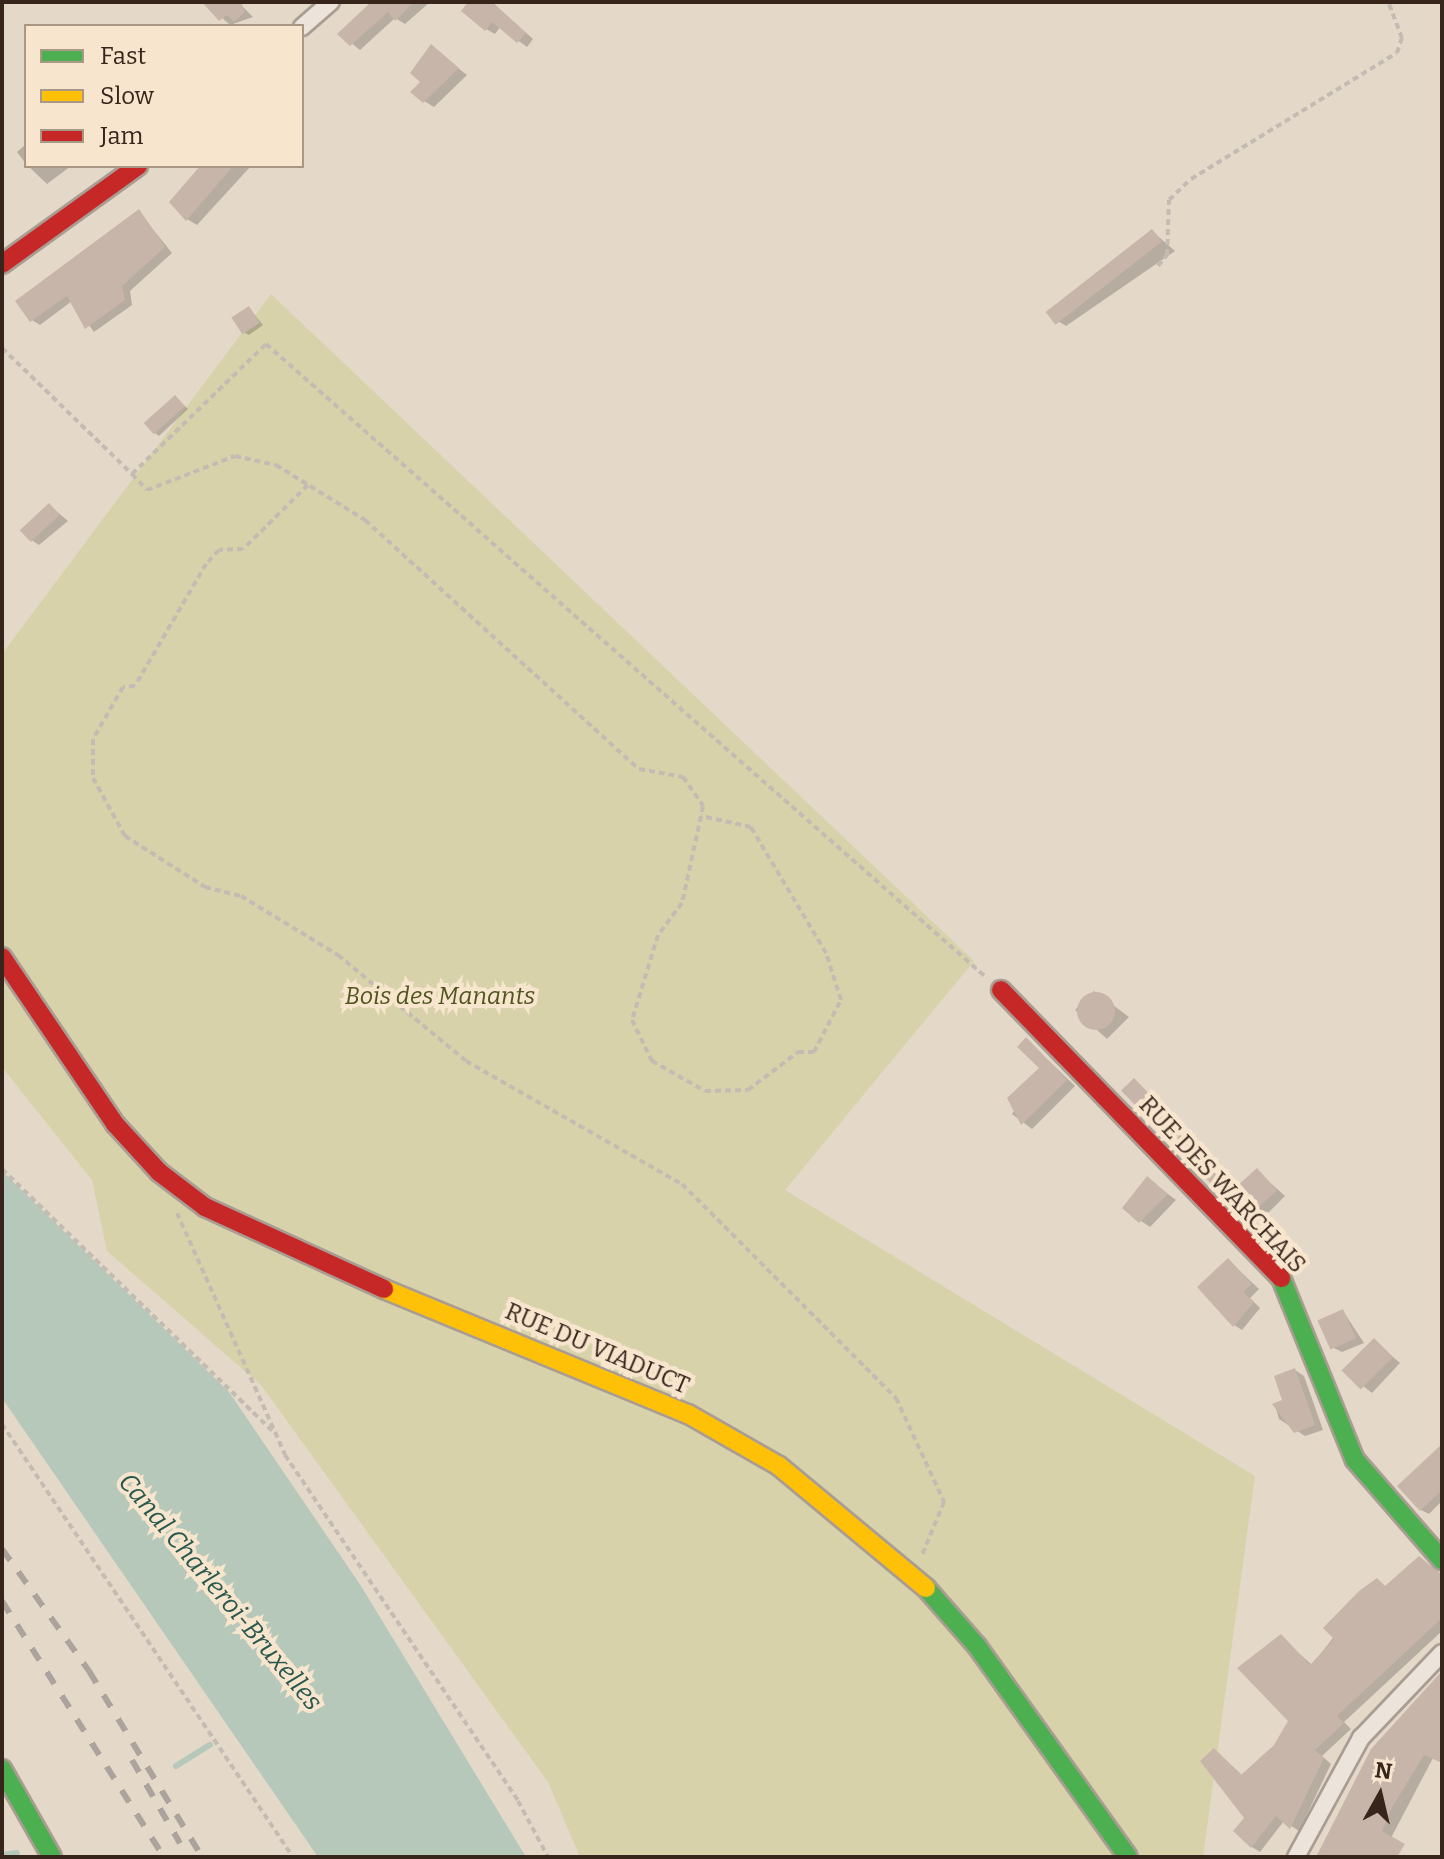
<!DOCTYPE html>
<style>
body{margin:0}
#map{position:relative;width:1444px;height:1859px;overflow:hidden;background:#e4d8c9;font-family:Bitter,serif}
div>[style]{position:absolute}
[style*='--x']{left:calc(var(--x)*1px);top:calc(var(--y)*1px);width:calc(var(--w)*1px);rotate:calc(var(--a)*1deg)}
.green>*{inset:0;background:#d8d2aa}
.water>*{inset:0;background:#b5c8ba}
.shadow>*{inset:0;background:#0003}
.stream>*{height:6px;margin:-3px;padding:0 3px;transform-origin:3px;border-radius:3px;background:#b5c8ba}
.building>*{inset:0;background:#c8b5aa;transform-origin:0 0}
.round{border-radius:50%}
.path>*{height:4px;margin-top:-2px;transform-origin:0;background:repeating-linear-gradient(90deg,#c4bbb2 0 6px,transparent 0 10px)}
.roads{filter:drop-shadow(2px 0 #a99d93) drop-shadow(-2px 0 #a99d93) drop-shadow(0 2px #a99d93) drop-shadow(0 -2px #a99d93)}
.street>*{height:16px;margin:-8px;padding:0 8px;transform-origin:8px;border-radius:8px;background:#ece4db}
.fast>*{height:18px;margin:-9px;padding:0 9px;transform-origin:9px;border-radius:9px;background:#4caf50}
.slow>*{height:18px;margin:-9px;padding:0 9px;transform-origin:9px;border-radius:9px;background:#ffc107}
.jam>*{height:18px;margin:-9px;padding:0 9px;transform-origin:9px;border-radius:9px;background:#c62828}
.rail>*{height:6px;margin-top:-3px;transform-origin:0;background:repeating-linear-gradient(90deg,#aba39c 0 14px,transparent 0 28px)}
span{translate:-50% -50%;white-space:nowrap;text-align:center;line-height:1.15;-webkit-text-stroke:8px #f7e5cd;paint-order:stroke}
.park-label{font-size:24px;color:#505520;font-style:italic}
.street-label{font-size:24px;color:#37241b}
.water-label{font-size:26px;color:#29584e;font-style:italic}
.frame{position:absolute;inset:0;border:4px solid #37241b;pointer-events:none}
.legend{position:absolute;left:24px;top:24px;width:280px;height:144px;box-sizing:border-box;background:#f7e5cd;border:2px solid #aa9886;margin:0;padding:10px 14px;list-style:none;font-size:24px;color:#37241b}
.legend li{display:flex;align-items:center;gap:16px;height:40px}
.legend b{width:40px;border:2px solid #aa9886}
.north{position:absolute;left:1340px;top:1755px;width:80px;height:80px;-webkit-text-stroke:6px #f7e5cd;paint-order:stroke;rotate:8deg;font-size:22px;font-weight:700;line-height:32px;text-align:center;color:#37241b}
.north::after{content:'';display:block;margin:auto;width:28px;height:36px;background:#37241b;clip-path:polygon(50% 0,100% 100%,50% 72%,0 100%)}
</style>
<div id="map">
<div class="green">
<i style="clip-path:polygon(271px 294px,974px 961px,785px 1190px,1255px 1476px,1203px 1857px,580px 1857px,548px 1782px,261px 1385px,107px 1251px,92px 1180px,2px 1067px,2px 654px)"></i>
</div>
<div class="water">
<i style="clip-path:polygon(2px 1171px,229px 1392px,361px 1586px,526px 1857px,318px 1857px,2px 1398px)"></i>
</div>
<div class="shadow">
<i style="clip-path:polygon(205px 2px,238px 2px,253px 17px,230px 25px)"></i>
<i style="clip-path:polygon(374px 2px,430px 2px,405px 24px,395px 18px,360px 50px,340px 34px)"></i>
<i style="clip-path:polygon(471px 2px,492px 2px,533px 39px,527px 47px,500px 27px,495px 34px,486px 29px)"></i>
<i style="clip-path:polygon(431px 47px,467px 75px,434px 107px,424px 101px,422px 81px)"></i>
<i style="clip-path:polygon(26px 144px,26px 164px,17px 152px)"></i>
<i style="clip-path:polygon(28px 166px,71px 166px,47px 184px)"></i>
<i style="clip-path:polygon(204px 166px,251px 166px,197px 225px,187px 219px)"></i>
<i style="clip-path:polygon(139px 212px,172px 253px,130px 291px,132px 305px,94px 332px,72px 301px,40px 325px,32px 320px)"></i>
<i style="clip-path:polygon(1152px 231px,1175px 251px,1066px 326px,1051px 317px)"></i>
<i style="clip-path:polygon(250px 309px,263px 325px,249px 335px,245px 333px)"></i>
<i style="clip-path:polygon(175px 397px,188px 409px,159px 436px,155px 433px)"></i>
<i style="clip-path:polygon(49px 505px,68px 521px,39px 545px,30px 539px)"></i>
<i style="clip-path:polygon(1094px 991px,1129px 1017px,1107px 1039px,1075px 1010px)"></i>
<i style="clip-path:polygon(1027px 1040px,1075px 1086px,1032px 1129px,1012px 1114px,1042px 1068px)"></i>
<i style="clip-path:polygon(1135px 1081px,1231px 1177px,1220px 1187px,1212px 1182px)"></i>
<i style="clip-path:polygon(1257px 1171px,1285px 1196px,1262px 1219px,1252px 1213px)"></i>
<i style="clip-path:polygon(1148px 1179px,1176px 1200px,1150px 1227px,1141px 1221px)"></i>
<i style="clip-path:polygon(1228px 1260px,1259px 1289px,1250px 1298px,1260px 1308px,1242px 1330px,1234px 1325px)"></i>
<i style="clip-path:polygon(1343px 1311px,1364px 1343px,1342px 1352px,1332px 1347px)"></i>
<i style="clip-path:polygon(1374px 1341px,1400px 1363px,1372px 1393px,1344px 1371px)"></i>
<i style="clip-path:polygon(1295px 1370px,1304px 1376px,1323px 1430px,1305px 1436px,1279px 1419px,1275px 1405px,1285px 1401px)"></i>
<i style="clip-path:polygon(1442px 1463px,1442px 1501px,1429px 1514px,1421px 1510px)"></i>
<i style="clip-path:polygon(1442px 1575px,1442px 1631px,1344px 1722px,1351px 1729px,1322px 1756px,1331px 1764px,1299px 1831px,1284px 1821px,1260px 1852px,1252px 1847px,1247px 1818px,1215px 1750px,1243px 1776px,1275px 1747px,1290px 1720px,1281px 1637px,1312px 1665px,1377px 1581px,1387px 1587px)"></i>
<i style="clip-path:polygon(1442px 1674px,1442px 1762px,1433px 1758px,1381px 1857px,1326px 1857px)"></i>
</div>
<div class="stream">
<i style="--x:176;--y:1766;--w:40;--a:-32"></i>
<i style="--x:2;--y:1855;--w:15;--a:-8"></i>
</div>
<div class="building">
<i style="clip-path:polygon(202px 2px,241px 2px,245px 12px,234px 22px,227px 15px,219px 21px)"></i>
<i style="clip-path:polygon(371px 2px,414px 2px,395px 21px,388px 12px,350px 46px,337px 34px)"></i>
<i style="clip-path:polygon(468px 2px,491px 2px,526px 33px,517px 43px,492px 22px,485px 31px,461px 11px)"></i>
<i style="clip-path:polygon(431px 44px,459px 68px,423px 103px,410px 92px,420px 82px,410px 73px)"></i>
<i style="clip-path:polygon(200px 166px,233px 166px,186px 221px,169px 202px)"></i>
<i style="clip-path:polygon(139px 209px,165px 247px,122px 286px,125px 300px,85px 329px,67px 296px,30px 322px,15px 301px)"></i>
<i style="left:1152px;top:229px;width:16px;height:135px;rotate:52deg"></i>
<i style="left:249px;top:306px;width:20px;height:21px;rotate:57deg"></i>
<i style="left:175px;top:395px;width:15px;height:42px;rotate:48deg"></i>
<i style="left:49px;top:503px;width:16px;height:40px;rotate:47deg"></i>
<i class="round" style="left:1077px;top:992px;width:38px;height:38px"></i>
<i style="clip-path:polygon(1026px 1037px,1067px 1080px,1021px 1125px,1007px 1098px,1039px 1068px,1017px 1047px)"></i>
<i style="left:1134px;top:1078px;width:129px;height:18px;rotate:46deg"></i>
<i style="left:1257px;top:1168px;width:30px;height:37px;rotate:48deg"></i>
<i style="clip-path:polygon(1147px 1176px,1168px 1194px,1139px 1223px,1122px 1208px)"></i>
<i style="clip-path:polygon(1228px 1258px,1252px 1284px,1243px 1292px,1254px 1302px,1233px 1327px,1197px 1287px)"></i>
<i style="left:1343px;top:1309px;width:32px;height:28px;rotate:66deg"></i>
<i style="left:1374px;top:1338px;width:27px;height:46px;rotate:45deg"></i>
<i style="clip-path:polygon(1295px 1368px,1315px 1425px,1294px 1433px,1272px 1404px,1282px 1400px,1274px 1376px)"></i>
<i style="clip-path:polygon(1442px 1444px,1442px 1490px,1420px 1511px,1397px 1486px)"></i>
<i style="clip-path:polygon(1419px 1556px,1442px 1575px,1442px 1618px,1337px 1716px,1344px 1723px,1315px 1750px,1324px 1758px,1290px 1829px,1276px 1816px,1251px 1848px,1233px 1831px,1244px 1818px,1200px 1761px,1214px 1748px,1241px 1775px,1274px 1745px,1288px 1721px,1237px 1668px,1281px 1634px,1310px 1665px,1334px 1639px,1323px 1628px,1359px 1591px,1377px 1578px,1385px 1586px)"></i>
<i style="clip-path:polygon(1442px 1671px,1442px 1763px,1424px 1755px,1391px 1809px,1382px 1831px,1405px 1844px,1397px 1857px,1316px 1857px,1371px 1749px)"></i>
</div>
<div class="path">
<i style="--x:1158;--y:266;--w:14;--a:-51"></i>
<i style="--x:1167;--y:255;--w:55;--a:-87.9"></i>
<i style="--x:1169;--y:200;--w:30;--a:-44"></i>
<i style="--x:1191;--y:179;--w:241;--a:-31.5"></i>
<i style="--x:1397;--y:53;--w:16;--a:-72"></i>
<i style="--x:1402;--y:38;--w:39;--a:-111"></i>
<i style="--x:2;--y:348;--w:181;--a:44.1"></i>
<i style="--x:132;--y:474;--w:187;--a:-44.1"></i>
<i style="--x:266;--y:344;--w:960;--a:41.33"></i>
<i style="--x:132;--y:474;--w:22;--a:47"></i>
<i style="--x:147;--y:490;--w:94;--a:-21.1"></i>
<i style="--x:235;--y:456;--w:42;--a:12.4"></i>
<i style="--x:276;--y:465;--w:105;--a:31.7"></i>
<i style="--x:365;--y:520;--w:370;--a:42.3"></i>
<i style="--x:639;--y:769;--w:45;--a:10.3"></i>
<i style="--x:683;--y:777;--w:35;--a:55"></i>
<i style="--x:703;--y:806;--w:10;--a:101"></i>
<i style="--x:701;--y:816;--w:89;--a:102.3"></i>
<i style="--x:682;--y:903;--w:40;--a:127"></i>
<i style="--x:658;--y:935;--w:89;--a:107"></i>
<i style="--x:632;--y:1020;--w:46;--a:64"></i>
<i style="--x:652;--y:1061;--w:61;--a:29.5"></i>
<i style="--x:705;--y:1091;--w:43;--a:-1.3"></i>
<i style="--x:748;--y:1090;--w:63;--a:-37.2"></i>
<i style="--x:798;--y:1052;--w:16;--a:0"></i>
<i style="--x:814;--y:1052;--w:59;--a:-62.6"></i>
<i style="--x:841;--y:1000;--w:49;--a:-107.7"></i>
<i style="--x:826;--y:953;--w:147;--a:-120.8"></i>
<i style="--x:751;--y:827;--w:51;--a:-167.6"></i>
<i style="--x:308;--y:485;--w:91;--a:135.4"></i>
<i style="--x:243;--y:549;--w:24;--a:178"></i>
<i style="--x:219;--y:550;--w:19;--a:133"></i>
<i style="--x:206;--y:564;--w:141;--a:120.2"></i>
<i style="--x:135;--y:686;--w:12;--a:175"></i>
<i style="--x:123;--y:687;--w:60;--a:120"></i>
<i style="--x:93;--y:739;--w:39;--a:90"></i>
<i style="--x:93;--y:778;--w:66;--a:61.1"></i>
<i style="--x:125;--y:836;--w:95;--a:32.5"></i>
<i style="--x:205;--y:887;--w:37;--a:14"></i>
<i style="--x:241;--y:896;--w:114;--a:31.3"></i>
<i style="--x:338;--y:955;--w:166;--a:39.6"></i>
<i style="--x:466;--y:1061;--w:249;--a:29.7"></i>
<i style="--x:682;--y:1184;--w:303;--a:45"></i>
<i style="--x:896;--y:1398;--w:115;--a:65.2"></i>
<i style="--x:944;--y:1502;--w:57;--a:112.5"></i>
<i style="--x:2;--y:1169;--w:378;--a:44.1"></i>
<i style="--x:177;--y:1213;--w:265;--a:65.9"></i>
<i style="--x:285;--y:1455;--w:417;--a:56"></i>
<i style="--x:518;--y:1801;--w:64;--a:61.8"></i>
<i style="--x:2;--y:1424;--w:522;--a:56.1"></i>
</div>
<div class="roads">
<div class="street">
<i style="--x:302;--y:27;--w:38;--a:-41"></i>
<i style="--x:1296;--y:1857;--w:136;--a:-61.4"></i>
<i style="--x:1361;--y:1738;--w:117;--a:-46.4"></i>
</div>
<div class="fast">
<i style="--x:1281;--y:1278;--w:196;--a:67.9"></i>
<i style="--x:1355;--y:1460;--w:133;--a:49"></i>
<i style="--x:926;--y:1588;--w:77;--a:48.7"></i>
<i style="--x:977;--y:1646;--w:259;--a:54.4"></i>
<i style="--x:2;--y:1769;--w:101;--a:60.4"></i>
</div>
<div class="slow">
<i style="--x:384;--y:1289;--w:329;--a:22.4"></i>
<i style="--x:688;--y:1414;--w:105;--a:29.7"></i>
<i style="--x:779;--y:1466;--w:191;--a:39.7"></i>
</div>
<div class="jam">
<i style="--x:2;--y:264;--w:168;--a:-35.8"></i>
<i style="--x:2;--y:957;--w:202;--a:55.9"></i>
<i style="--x:115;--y:1124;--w:65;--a:47.5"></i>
<i style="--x:159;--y:1172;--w:58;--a:37.3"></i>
<i style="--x:205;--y:1207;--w:197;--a:24.6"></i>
<i style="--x:1001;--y:990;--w:402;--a:45.8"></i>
</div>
</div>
<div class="rail">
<i style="--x:2;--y:1549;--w:150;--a:54.5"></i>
<i style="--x:89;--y:1671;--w:218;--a:58.7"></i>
<i style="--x:2;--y:1601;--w:303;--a:57.7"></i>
<i style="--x:132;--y:1760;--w:96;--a:60"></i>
</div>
<div class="park-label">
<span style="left:440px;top:997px">Bois des Manants</span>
</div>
<div class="street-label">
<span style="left:1222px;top:1185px;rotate:47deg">RUE DES WARCHAIS</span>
<span style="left:597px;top:1349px;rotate:23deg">RUE DU VIADUCT</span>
</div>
<div class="water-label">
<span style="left:220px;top:1592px;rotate:50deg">Canal Charleroi-Bruxelles</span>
</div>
<div class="frame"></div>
<ul class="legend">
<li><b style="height:10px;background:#4caf50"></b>Fast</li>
<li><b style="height:10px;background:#ffc107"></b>Slow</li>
<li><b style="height:10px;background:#c62828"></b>Jam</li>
</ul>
<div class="north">N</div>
</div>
